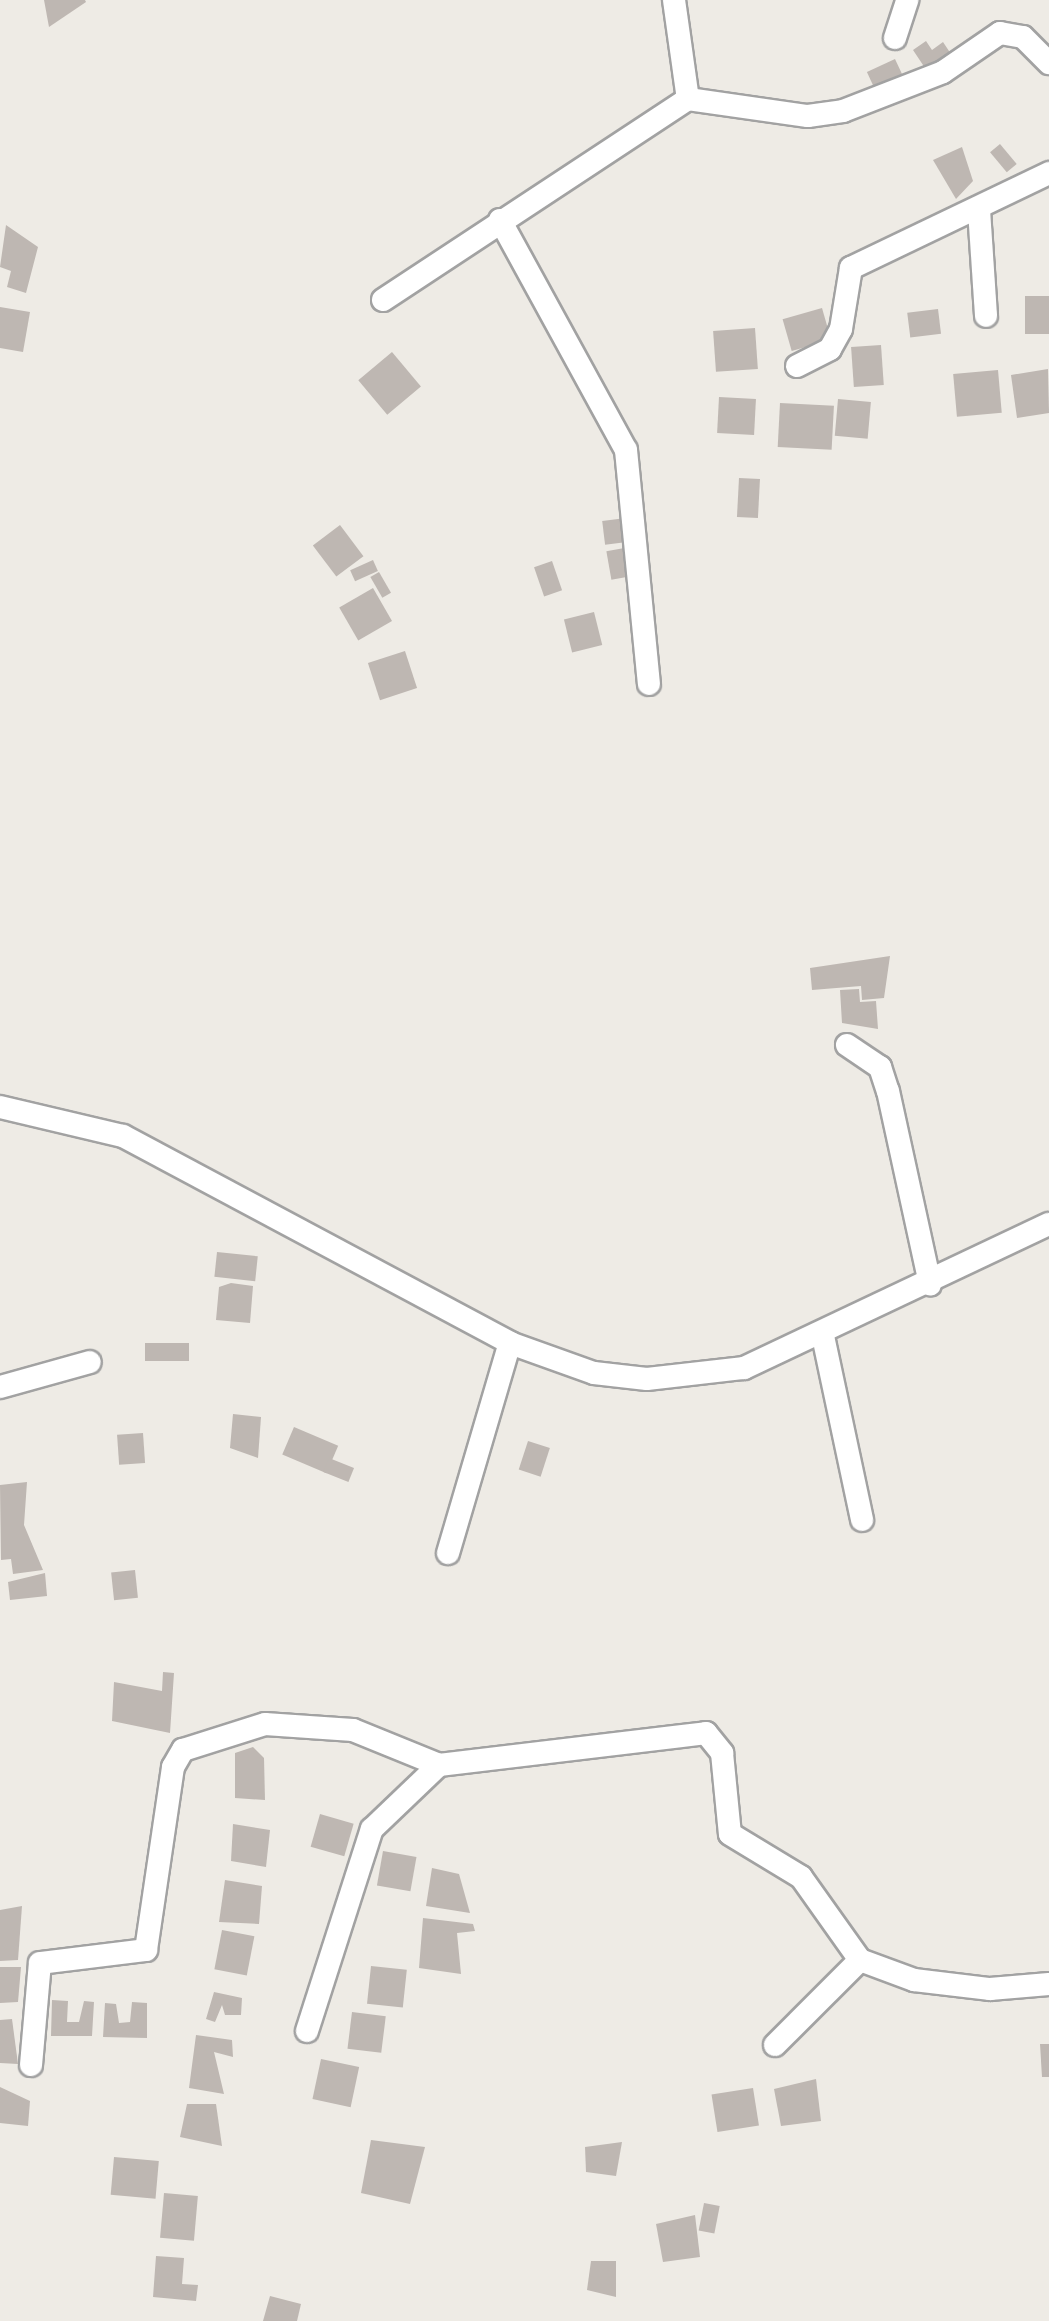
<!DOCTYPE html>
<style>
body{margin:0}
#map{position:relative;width:1049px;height:2321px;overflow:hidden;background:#eeebe5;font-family:Roboto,sans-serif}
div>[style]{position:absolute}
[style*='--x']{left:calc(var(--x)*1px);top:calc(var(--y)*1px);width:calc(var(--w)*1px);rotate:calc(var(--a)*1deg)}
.building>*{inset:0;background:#beb7b2;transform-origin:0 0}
.roads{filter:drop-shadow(2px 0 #a2a2a2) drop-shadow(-2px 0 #a2a2a2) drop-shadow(0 2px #a2a2a2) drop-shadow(0 -2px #a2a2a2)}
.minor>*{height:22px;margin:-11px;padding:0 11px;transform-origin:11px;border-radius:11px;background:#fff}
span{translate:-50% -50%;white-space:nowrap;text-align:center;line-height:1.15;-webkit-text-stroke:9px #fff;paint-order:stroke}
</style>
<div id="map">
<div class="building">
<i style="clip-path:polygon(44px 0,85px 0,86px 2px,49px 27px)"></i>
<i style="clip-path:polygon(926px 41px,932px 50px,943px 42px,951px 54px,927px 71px,913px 50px)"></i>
<i style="left:895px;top:59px;width:21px;height:31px;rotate:65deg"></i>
<i style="left:1000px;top:144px;width:26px;height:13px;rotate:50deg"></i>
<i style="clip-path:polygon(962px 147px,973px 181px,956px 199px,933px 160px)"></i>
<i style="clip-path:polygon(6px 225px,38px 247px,26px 293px,7px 287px,11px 271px,0 267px)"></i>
<i style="left:1049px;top:296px;width:38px;height:24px;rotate:90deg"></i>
<i style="clip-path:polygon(0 307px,30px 312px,23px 352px,0 348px)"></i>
<i style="left:822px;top:308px;width:33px;height:41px;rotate:74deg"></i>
<i style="left:938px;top:309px;width:25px;height:31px;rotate:83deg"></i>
<i style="left:755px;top:328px;width:41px;height:42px;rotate:86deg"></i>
<i style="left:881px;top:345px;width:40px;height:30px;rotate:86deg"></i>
<i style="left:392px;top:352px;width:45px;height:44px;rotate:50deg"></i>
<i style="clip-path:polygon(1048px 369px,1049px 413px,1017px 418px,1011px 375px)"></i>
<i style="left:998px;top:370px;width:43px;height:45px;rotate:85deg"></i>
<i style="left:719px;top:397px;width:37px;height:36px;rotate:3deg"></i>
<i style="left:838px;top:399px;width:33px;height:37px;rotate:5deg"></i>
<i style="left:780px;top:403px;width:54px;height:44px;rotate:3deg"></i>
<i style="left:739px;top:478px;width:21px;height:39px;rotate:3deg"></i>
<i style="left:626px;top:518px;width:24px;height:24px;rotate:83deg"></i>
<i style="left:340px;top:525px;width:39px;height:34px;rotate:53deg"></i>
<i style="left:630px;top:547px;width:29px;height:24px;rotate:80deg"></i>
<i style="left:373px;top:560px;width:12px;height:25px;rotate:66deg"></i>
<i style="left:552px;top:561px;width:31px;height:19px;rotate:71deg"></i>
<i style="left:379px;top:572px;width:24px;height:10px;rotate:60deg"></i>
<i style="left:373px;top:588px;width:38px;height:39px;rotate:60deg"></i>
<i style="left:594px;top:612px;width:34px;height:31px;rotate:76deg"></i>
<i style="left:405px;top:651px;width:39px;height:39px;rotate:72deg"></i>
<i style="clip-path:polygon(890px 956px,884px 998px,862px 1000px,861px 986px,812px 990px,810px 968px)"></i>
<i style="clip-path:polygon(859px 989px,860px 1002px,876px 1001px,878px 1029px,842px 1023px,840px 990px)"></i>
<i style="left:217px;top:1252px;width:41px;height:25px;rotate:6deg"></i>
<i style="clip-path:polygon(231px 1283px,253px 1286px,250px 1323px,216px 1320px,219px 1287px)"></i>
<i style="left:145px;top:1343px;width:44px;height:18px"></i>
<i style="clip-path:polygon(233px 1414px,261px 1417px,258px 1458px,230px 1448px)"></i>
<i style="left:294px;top:1427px;width:48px;height:30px;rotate:23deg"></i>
<i style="left:143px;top:1433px;width:30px;height:26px;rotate:86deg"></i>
<i style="left:528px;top:1441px;width:23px;height:30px;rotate:18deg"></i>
<i style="left:329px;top:1458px;width:27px;height:15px;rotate:22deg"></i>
<i style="clip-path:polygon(27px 1482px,24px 1525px,43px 1570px,13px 1574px,11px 1559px,1px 1560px,0 1485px)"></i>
<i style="left:135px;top:1570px;width:28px;height:24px;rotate:84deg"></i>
<i style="clip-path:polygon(45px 1573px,47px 1596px,10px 1600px,8px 1582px)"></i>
<i style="clip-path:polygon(163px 1672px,174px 1673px,170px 1733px,112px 1721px,114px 1682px,162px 1691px)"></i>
<i style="clip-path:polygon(253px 1747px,264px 1758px,265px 1800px,235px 1798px,235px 1753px)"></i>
<i style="left:320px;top:1814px;width:35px;height:34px;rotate:16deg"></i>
<i style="clip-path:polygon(233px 1824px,270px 1830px,266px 1867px,231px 1861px)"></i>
<i style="left:383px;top:1851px;width:34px;height:35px;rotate:10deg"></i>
<i style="clip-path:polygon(432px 1868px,459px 1874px,470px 1913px,426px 1906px)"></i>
<i style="clip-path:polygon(225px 1880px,262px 1886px,259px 1924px,219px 1922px)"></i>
<i style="clip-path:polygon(22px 1906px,18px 1960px,0 1961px,0 1910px)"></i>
<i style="clip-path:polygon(423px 1918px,473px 1924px,475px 1931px,457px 1933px,461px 1974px,419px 1968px)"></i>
<i style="left:222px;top:1930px;width:33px;height:40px;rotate:11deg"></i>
<i style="left:371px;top:1966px;width:36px;height:38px;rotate:6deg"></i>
<i style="clip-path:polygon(0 1967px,21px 1967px,18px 2002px,0 2003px)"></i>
<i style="clip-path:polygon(214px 1992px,242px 1998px,241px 2015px,225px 2015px,222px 2005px,215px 2022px,206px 2019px)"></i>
<i style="clip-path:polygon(52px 2000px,68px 2001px,67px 2022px,79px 2022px,84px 2001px,94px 2002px,92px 2036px,51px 2036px)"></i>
<i style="clip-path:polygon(132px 2002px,147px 2003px,147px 2038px,103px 2037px,105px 2003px,116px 2004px,119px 2023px,130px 2022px)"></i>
<i style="left:352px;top:2012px;width:34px;height:37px;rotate:7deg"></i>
<i style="clip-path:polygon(12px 2019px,18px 2064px,0 2063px,0 2020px)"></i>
<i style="clip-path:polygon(196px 2035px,232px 2040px,233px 2057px,214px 2052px,224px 2094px,189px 2088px)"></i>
<i style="clip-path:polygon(1040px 2044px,1049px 2044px,1049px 2077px,1042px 2077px)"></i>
<i style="left:321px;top:2059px;width:39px;height:41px;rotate:12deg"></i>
<i style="clip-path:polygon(816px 2079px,821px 2121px,781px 2126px,774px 2089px)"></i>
<i style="clip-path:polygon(0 2087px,30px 2101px,28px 2126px,0 2123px)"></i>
<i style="left:753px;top:2088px;width:38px;height:42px;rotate:81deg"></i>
<i style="clip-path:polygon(187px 2104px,216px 2104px,222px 2146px,180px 2137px)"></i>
<i style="clip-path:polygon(371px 2140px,425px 2147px,410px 2204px,361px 2193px)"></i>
<i style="clip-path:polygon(622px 2142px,616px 2176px,586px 2172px,585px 2147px)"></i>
<i style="left:114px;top:2157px;width:45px;height:38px;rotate:5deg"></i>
<i style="left:164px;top:2193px;width:34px;height:45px;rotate:5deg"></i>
<i style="left:704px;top:2203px;width:16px;height:28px;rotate:11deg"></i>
<i style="clip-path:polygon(695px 2215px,700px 2257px,663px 2262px,656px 2224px)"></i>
<i style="clip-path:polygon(156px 2256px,184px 2258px,182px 2284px,198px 2285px,196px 2301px,153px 2297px)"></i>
<i style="clip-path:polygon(591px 2261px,616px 2261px,616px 2297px,587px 2290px)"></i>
<i style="clip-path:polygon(270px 2296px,301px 2304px,297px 2321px,263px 2321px)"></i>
</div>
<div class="roads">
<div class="minor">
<i style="--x:674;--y:0;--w:100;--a:82"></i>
<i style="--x:895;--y:38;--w:40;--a:-72"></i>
<i style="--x:979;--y:210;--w:106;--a:86.2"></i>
<i style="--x:500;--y:220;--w:262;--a:61.3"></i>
<i style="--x:626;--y:450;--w:235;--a:84.4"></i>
<i style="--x:383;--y:300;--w:365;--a:-33.4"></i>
<i style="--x:688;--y:99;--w:121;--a:8.1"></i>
<i style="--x:808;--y:116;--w:35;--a:-8"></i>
<i style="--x:843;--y:111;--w:107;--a:-21.3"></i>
<i style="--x:943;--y:72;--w:69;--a:-34.4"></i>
<i style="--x:1000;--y:33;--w:23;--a:10"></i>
<i style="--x:1023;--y:37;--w:37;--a:45"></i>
<i style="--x:797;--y:366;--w:37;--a:-27"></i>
<i style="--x:830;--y:349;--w:23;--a:-61"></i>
<i style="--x:841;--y:329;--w:62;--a:-80.7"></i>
<i style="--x:851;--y:268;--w:220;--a:-25.6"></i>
<i style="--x:847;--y:1045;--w:40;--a:34"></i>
<i style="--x:880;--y:1067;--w:25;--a:72"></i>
<i style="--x:888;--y:1091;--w:198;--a:77.7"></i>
<i style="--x:0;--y:1107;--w:126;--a:13.3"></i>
<i style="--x:123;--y:1136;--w:439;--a:28.1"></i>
<i style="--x:510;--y:1343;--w:89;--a:19.7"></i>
<i style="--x:594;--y:1373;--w:53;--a:6.5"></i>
<i style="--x:647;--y:1379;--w:98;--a:-6.5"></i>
<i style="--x:744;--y:1368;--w:337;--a:-25.3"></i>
<i style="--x:823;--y:1336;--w:188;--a:78"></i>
<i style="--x:0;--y:1387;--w:93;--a:-15.5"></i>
<i style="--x:448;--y:1553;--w:219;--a:-73.6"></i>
<i style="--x:307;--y:2031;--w:212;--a:-72.2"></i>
<i style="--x:372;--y:1829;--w:93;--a:-43.7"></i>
<i style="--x:775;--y:2045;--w:120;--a:-45"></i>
<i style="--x:31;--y:2065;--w:102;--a:-85"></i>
<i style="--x:40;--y:1963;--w:107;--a:-7"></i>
<i style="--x:146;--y:1950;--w:185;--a:-81.6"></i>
<i style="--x:173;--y:1767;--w:20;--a:-60"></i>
<i style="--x:183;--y:1750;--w:86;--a:-17.6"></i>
<i style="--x:265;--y:1724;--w:88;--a:3.9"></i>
<i style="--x:353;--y:1730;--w:93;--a:22.1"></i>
<i style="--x:439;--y:1765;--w:269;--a:-6.8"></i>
<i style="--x:706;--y:1733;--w:26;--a:51"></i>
<i style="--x:722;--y:1753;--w:81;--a:84.4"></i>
<i style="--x:730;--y:1834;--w:83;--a:31.2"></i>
<i style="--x:801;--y:1877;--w:102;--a:54.6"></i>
<i style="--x:860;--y:1960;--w:58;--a:20.3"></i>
<i style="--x:914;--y:1980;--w:77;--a:6.8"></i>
<i style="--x:990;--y:1989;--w:59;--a:-4.8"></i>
</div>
</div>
</div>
